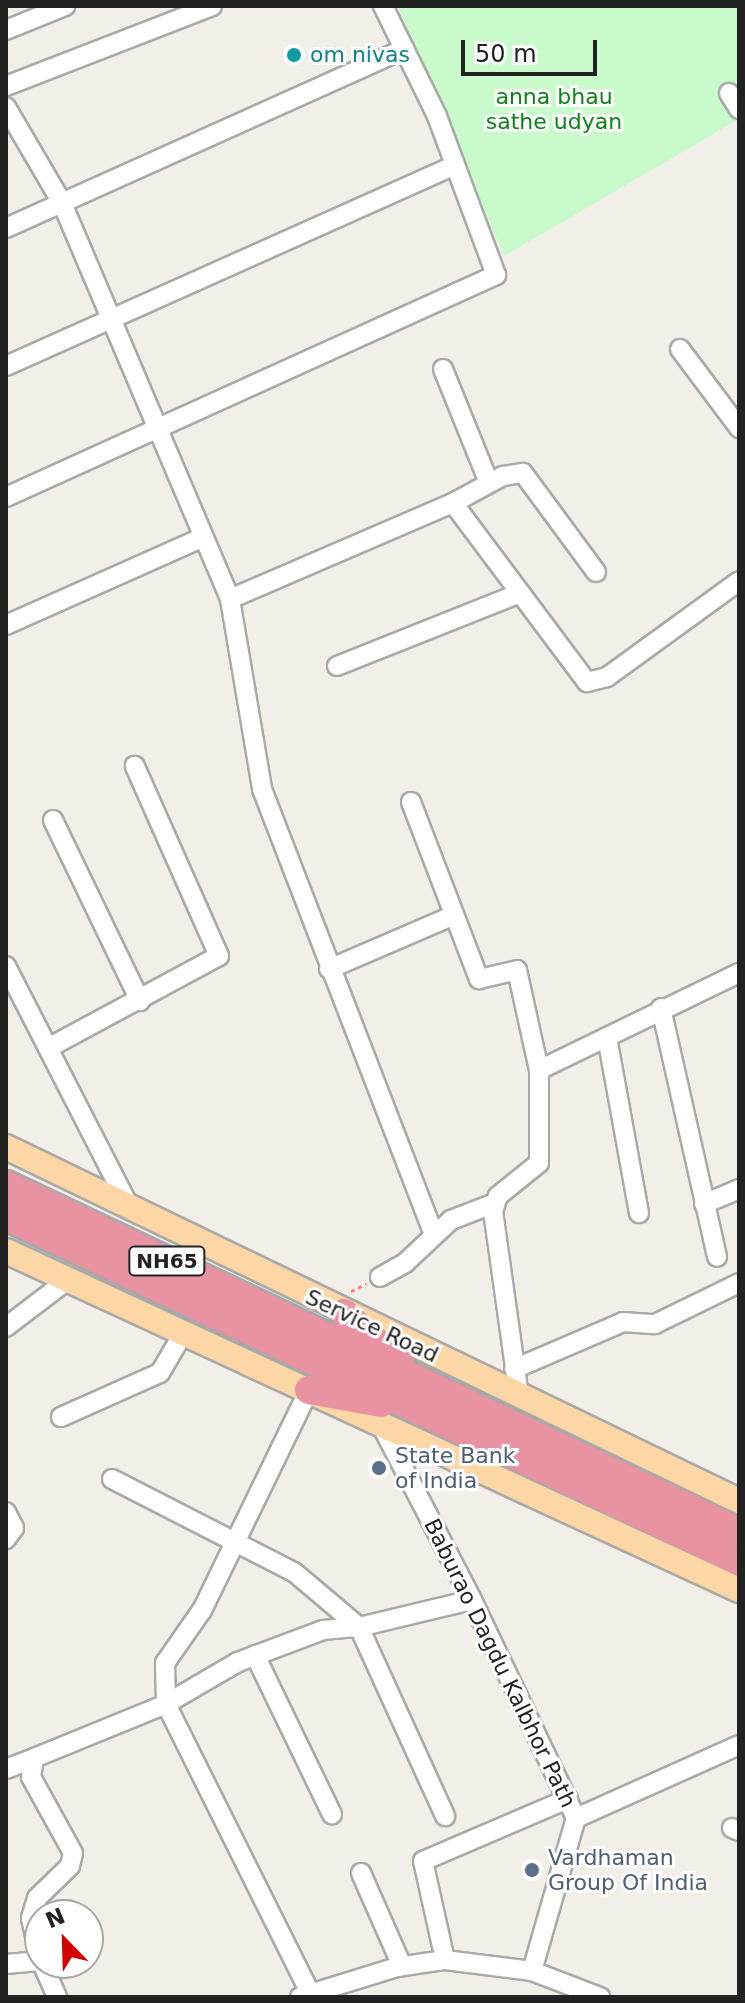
<!DOCTYPE html>
<style>
body{margin:0}
#map{position:relative;width:745px;height:2003px;overflow:hidden;background:#f2efe9;font-family:"DejaVu Sans",sans-serif}
div>[style]{position:absolute}
[style*='--x']{left:calc(var(--x)*1px);top:calc(var(--y)*1px);width:calc(var(--w)*1px);rotate:calc(var(--a)*1deg)}
.park>*{inset:0;background:#c8facc}
.path>*{height:3px;margin-top:-1.5px;transform-origin:0;background:repeating-linear-gradient(90deg,#fa8072 0 4px,transparent 0 8px)}
.roads{filter:drop-shadow(2px 0 #a9a9a9) drop-shadow(-2px 0 #a9a9a9) drop-shadow(0 2px #a9a9a9) drop-shadow(0 -2px #a9a9a9)}
.minor>*{height:18px;margin:-9px;padding:0 9px;transform-origin:9px;border-radius:9px;background:#fff}
.major>*{height:24px;margin:-12px;padding:0 12px;transform-origin:12px;border-radius:12px;background:#fcd6a4}
.highway>*{height:28px;margin:-14px;padding:0 14px;transform-origin:14px;border-radius:14px;background:#e892a2}
.dots>*{width:22px;height:22px;translate:-50% -50%;box-sizing:border-box;border:4px solid #fff;border-radius:50%}
span{translate:-50% -50%;white-space:nowrap;text-align:center;line-height:1.15;-webkit-text-stroke:6px #fff;paint-order:stroke}
.shield-label span{padding:2px 6px;background:#fff;border:2px solid;border-radius:6px;-webkit-text-stroke-width:0}
.shield-label{font-size:20px;color:#222;font-weight:700}
.culture-label{font-size:22px;color:#0d838f}
.left{translate:0 -50%;text-align:left}
.park-label{font-size:22px;color:#0c8416}
.street-label{font-size:22px;color:#222}
.service-label{font-size:22px;color:#4e5e75}
.frame{position:absolute;inset:0;border:8px solid #222;pointer-events:none}
.north{position:absolute;left:24px;top:1899px;width:80px;height:80px;box-sizing:border-box;background:#fff;border:2px solid #a7a7a7;border-radius:50%;rotate:337deg;font-size:22px;font-weight:700;line-height:32px;text-align:center;color:#222}
.north::after{content:'';display:block;margin:auto;width:28px;height:36px;background:#d40000;clip-path:polygon(50% 0,100% 100%,50% 72%,0 100%)}
.scale{position:absolute;left:461px;top:40px;width:136px;height:36px;box-sizing:border-box;border:4px solid #222;border-top:0;padding-left:10px;font-size:24px;line-height:28px;white-space:nowrap;color:#222;-webkit-text-stroke:6px #fff;paint-order:stroke}
</style>
<div id="map">
<div class="park">
<i style="clip-path:polygon(398px 6px,739px 6px,739px 119px,504px 256px)"></i>
</div>
<div class="path">
<i style="--x:351;--y:1291;--w:17;--a:-25"></i>
</div>
<div class="roads">
<div class="minor">
<i style="--x:6;--y:30;--w:64;--a:-22.1"></i>
<i style="--x:6;--y:86;--w:221;--a:-21.2"></i>
<i style="--x:729;--y:93;--w:19;--a:58"></i>
<i style="--x:6;--y:107;--w:111;--a:59.7"></i>
<i style="--x:62;--y:203;--w:430;--a:67"></i>
<i style="--x:230;--y:599;--w:193;--a:80.4"></i>
<i style="--x:262;--y:789;--w:478;--a:68.9"></i>
<i style="--x:6;--y:228;--w:437;--a:-24.2"></i>
<i style="--x:680;--y:349;--w:99;--a:53.2"></i>
<i style="--x:6;--y:366;--w:492;--a:-24.1"></i>
<i style="--x:443;--y:369;--w:123;--a:68"></i>
<i style="--x:6;--y:497;--w:538;--a:-24.37"></i>
<i style="--x:496;--y:275;--w:170;--a:-110.4"></i>
<i style="--x:437;--y:116;--w:123;--a:-116.1"></i>
<i style="--x:453;--y:503;--w:57;--a:-28.4"></i>
<i style="--x:503;--y:476;--w:20;--a:-9"></i>
<i style="--x:523;--y:473;--w:123;--a:53.6"></i>
<i style="--x:230;--y:599;--w:243;--a:-23.3"></i>
<i style="--x:453;--y:503;--w:224;--a:53.2"></i>
<i style="--x:587;--y:682;--w:21;--a:-14"></i>
<i style="--x:607;--y:677;--w:163;--a:-36"></i>
<i style="--x:6;--y:625;--w:214;--a:-24"></i>
<i style="--x:337;--y:666;--w:197;--a:-21.7"></i>
<i style="--x:411;--y:802;--w:190;--a:69"></i>
<i style="--x:479;--y:979;--w:39;--a:-13"></i>
<i style="--x:517;--y:970;--w:102;--a:77.6"></i>
<i style="--x:539;--y:1070;--w:93;--a:90"></i>
<i style="--x:539;--y:1163;--w:53;--a:141.2"></i>
<i style="--x:498;--y:1196;--w:16;--a:108"></i>
<i style="--x:493;--y:1211;--w:186;--a:82"></i>
<i style="--x:53;--y:820;--w:201;--a:64.3"></i>
<i style="--x:6;--y:966;--w:274;--a:62.9"></i>
<i style="--x:329;--y:969;--w:134;--a:-23.3"></i>
<i style="--x:661;--y:1008;--w:255;--a:77.3"></i>
<i style="--x:607;--y:1037;--w:179;--a:79.7"></i>
<i style="--x:48;--y:1048;--w:194;--a:-28.3"></i>
<i style="--x:219;--y:956;--w:208;--a:-113.9"></i>
<i style="--x:539;--y:1070;--w:222;--a:-25.9"></i>
<i style="--x:704;--y:1204;--w:38;--a:-23"></i>
<i style="--x:380;--y:1277;--w:29;--a:-29"></i>
<i style="--x:405;--y:1263;--w:63;--a:-43.1"></i>
<i style="--x:451;--y:1220;--w:47;--a:-21.1"></i>
<i style="--x:6;--y:1327;--w:79;--a:-37.3"></i>
<i style="--x:514;--y:1369;--w:119;--a:-23.3"></i>
<i style="--x:623;--y:1322;--w:32;--a:4"></i>
<i style="--x:655;--y:1324;--w:93;--a:-26"></i>
<i style="--x:309;--y:1390;--w:245;--a:115.9"></i>
<i style="--x:202;--y:1610;--w:65;--a:124.9"></i>
<i style="--x:165;--y:1663;--w:41;--a:88.6"></i>
<i style="--x:166;--y:1704;--w:323;--a:63.5"></i>
<i style="--x:61;--y:1417;--w:108;--a:-24"></i>
<i style="--x:160;--y:1373;--w:48;--a:-59.7"></i>
<i style="--x:380;--y:1423;--w:199;--a:62.5"></i>
<i style="--x:472;--y:1600;--w:242;--a:64.5"></i>
<i style="--x:112;--y:1479;--w:204;--a:27.1"></i>
<i style="--x:294;--y:1572;--w:85;--a:40.2"></i>
<i style="--x:359;--y:1627;--w:116;--a:-13.4"></i>
<i style="--x:6;--y:1512;--w:18;--a:63"></i>
<i style="--x:14;--y:1528;--w:14;--a:126"></i>
<i style="--x:255;--y:1655;--w:177;--a:64.2"></i>
<i style="--x:6;--y:1769;--w:30;--a:-21"></i>
<i style="--x:732;--y:1828;--w:8;--a:23"></i>
<i style="--x:361;--y:1873;--w:102;--a:66.2"></i>
<i style="--x:40;--y:1958;--w:41;--a:-102.7"></i>
<i style="--x:31;--y:1918;--w:21;--a:-73"></i>
<i style="--x:37;--y:1898;--w:46;--a:-44.1"></i>
<i style="--x:70;--y:1866;--w:13;--a:-77"></i>
<i style="--x:73;--y:1853;--w:87;--a:-118.9"></i>
<i style="--x:31;--y:1777;--w:19;--a:-81"></i>
<i style="--x:34;--y:1758;--w:143;--a:-22.2"></i>
<i style="--x:166;--y:1704;--w:83;--a:-30.3"></i>
<i style="--x:238;--y:1662;--w:91;--a:-20.6"></i>
<i style="--x:323;--y:1630;--w:36;--a:-5"></i>
<i style="--x:359;--y:1627;--w:208;--a:65.5"></i>
<i style="--x:445;--y:1960;--w:101;--a:-102.5"></i>
<i style="--x:423;--y:1861;--w:158;--a:-23.2"></i>
<i style="--x:42;--y:1963;--w:37;--a:66"></i>
<i style="--x:6;--y:1964;--w:34;--a:-5"></i>
<i style="--x:532;--y:1971;--w:159;--a:-74"></i>
<i style="--x:576;--y:1818;--w:179;--a:-24.1"></i>
<i style="--x:300;--y:1997;--w:102;--a:-17.2"></i>
<i style="--x:397;--y:1967;--w:49;--a:-8.3"></i>
<i style="--x:445;--y:1960;--w:88;--a:7.2"></i>
<i style="--x:532;--y:1971;--w:73;--a:20.9"></i>
</div>
<div class="major">
<i style="--x:6;--y:1147;--w:814;--a:25.78"></i>
<i style="--x:6;--y:1251;--w:808;--a:24.82"></i>
</div>
<div class="highway">
<i style="--x:6;--y:1185;--w:811;--a:25.33"></i>
<i style="--x:6;--y:1216;--w:810;--a:25.2"></i>
<i style="--x:344;--y:1313;--w:75;--a:41.8"></i>
<i style="--x:309;--y:1390;--w:73;--a:10.2"></i>
</div>
</div>
<div class="dots">
<i style="left:294px;top:55px;background:#0f9aa8"></i>
<i style="left:379px;top:1468px;background:#5c6f8a"></i>
<i style="left:532px;top:1870px;background:#5c6f8a"></i>
</div>
<div class="shield-label">
<span style="left:167px;top:1261px">NH65</span>
</div>
<div class="culture-label">
<span class="left" style="left:310px;top:55px">om nivas</span>
</div>
<div class="park-label">
<span style="left:554px;top:109px">anna bhau<br>sathe udyan</span>
</div>
<div class="street-label">
<span style="left:372px;top:1326px;rotate:25deg">Service Road</span>
<span style="left:500px;top:1663px;rotate:64deg">Baburao Dagdu Kalbhor Path</span>
</div>
<div class="service-label">
<span class="left" style="left:395px;top:1468px">State Bank<br>of India</span>
<span class="left" style="left:548px;top:1870px">Vardhaman<br>Group Of India</span>
</div>
<div class="frame"></div>
<div class="north">N</div>
<div class="scale">50 m</div>
</div>
